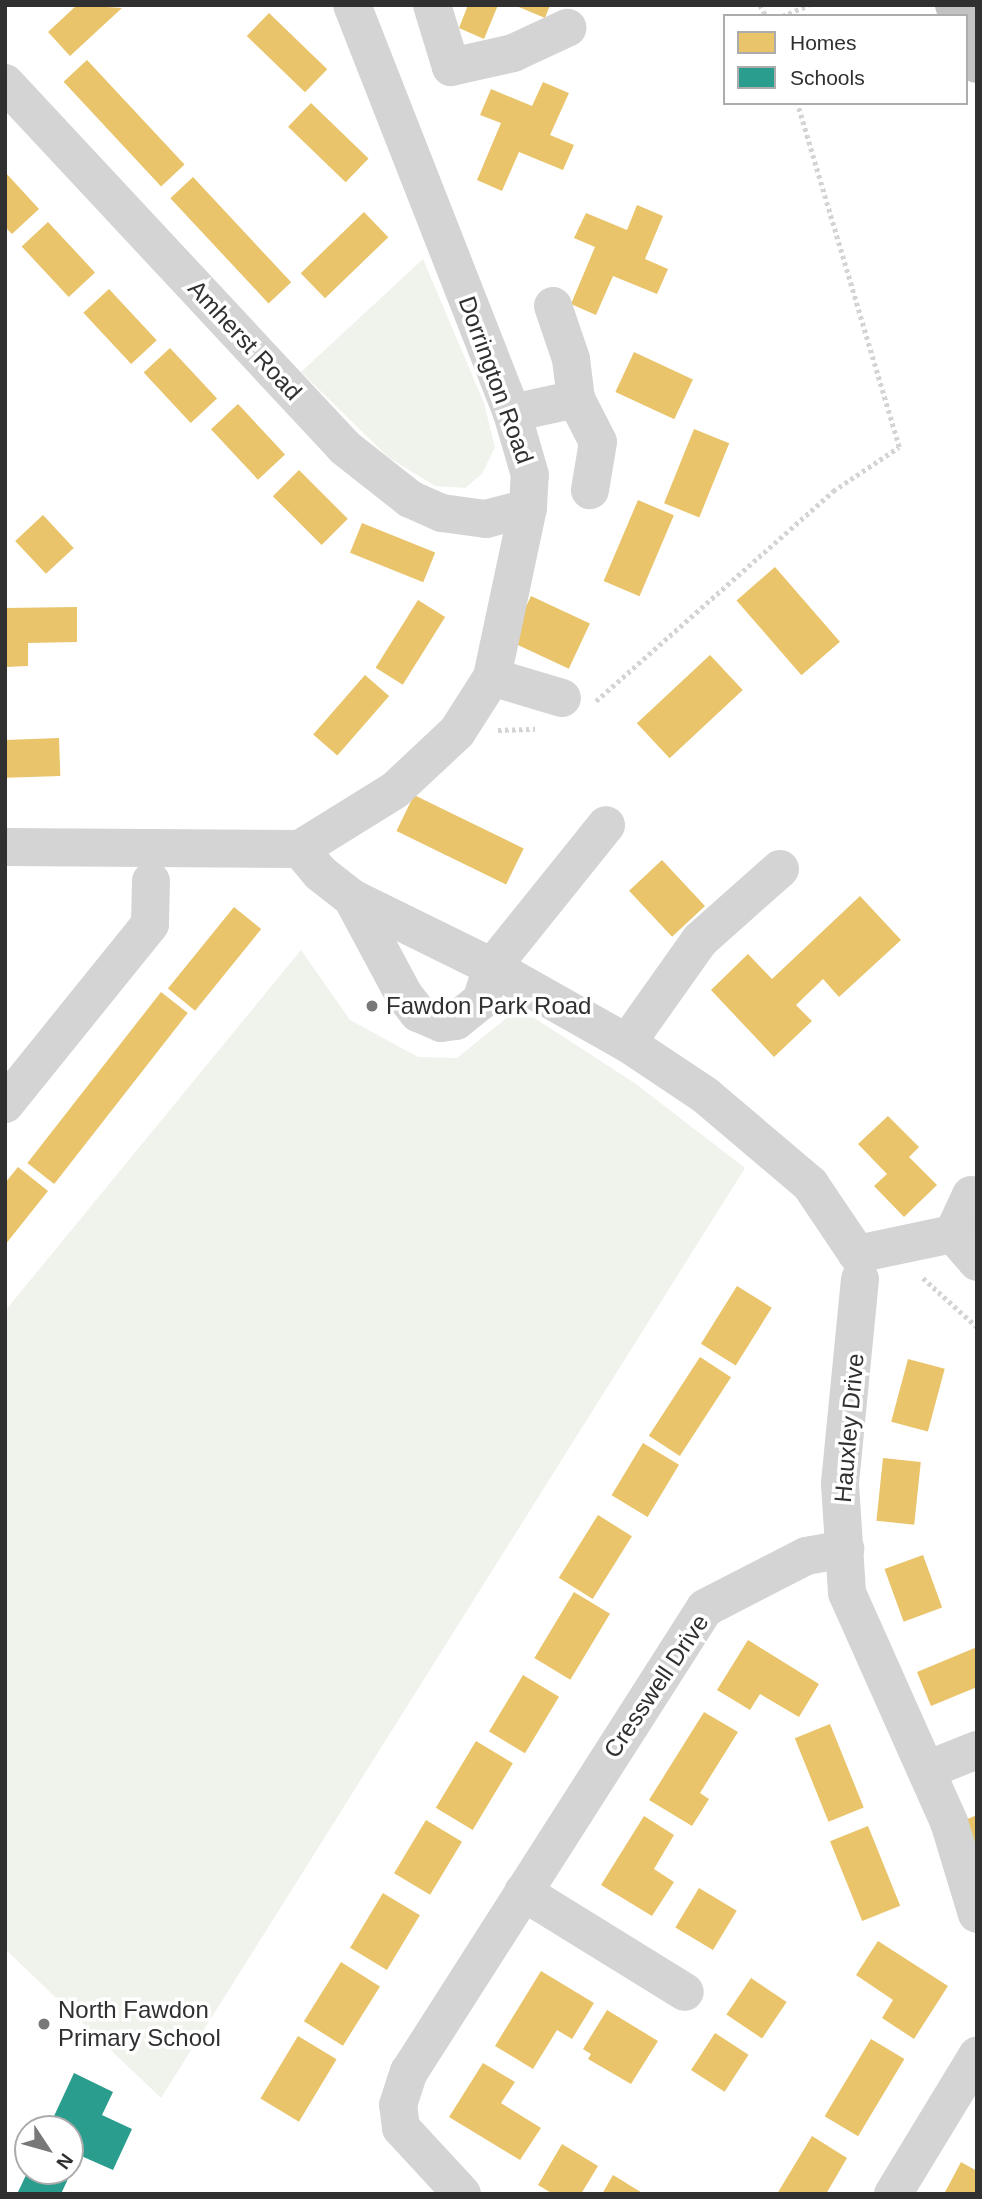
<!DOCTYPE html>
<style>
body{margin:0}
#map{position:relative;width:982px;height:2199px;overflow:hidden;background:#fff;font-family:Helvetica,sans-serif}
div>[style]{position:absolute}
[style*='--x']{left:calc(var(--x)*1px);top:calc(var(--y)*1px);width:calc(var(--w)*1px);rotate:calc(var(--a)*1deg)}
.green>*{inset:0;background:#eff3ec}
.homes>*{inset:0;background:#e9c46a;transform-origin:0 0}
.schools>*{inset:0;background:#2a9d8f}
.path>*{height:4.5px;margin-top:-2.25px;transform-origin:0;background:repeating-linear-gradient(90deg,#d4d4d4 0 3.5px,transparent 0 7px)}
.minor>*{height:38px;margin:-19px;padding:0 19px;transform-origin:19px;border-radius:19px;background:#d4d4d4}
.highway>*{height:38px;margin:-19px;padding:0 19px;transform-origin:19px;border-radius:19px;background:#c2c2c2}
.dots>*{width:19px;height:19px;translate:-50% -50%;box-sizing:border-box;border:4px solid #fff;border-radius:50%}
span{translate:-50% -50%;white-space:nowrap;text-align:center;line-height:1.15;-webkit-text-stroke:7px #fff;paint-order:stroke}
.street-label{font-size:24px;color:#303030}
.poi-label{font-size:24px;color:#303030}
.left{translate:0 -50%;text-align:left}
.frame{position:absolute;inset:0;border:7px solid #303030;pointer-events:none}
.legend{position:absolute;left:723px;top:14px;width:245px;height:91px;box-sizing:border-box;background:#fff;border:2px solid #acacac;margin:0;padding:9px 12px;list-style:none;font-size:21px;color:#303030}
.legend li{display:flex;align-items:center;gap:14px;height:35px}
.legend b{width:35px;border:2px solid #acacac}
.north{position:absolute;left:14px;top:2115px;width:70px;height:70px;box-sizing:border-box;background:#fff;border:2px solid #acacac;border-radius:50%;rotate:126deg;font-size:19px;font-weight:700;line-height:28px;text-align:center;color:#303030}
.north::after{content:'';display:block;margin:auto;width:24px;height:32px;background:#787878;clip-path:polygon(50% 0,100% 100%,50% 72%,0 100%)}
</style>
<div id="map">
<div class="green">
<i style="clip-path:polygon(423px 259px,484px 403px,495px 447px,482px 474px,465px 488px,435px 486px,388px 457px,301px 372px)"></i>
<i style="clip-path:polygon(301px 950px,350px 1020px,418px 1057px,457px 1058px,519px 1008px,636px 1084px,745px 1168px,161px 2098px,5px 1949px,5px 1311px)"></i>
</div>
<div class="homes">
<i style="clip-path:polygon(77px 5px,122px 8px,70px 56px,48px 32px)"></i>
<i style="clip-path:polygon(468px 5px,498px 5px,484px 39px,459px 28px)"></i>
<i style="clip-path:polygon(514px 5px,550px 5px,545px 18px)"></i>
<i style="left:269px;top:13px;width:81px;height:32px;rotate:44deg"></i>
<i style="left:87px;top:60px;width:143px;height:32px;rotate:47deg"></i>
<i style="clip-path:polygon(543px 82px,569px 93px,550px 135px,574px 145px,563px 170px,519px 152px,502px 191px,477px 180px,501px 123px,480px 115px,491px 89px,532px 106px)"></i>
<i style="left:311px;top:103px;width:80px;height:33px;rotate:44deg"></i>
<i style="clip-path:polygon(5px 172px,39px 209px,12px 234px,5px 227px)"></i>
<i style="left:193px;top:177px;width:144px;height:31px;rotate:47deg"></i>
<i style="clip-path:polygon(637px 205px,663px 216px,645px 259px,668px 269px,657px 294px,613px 276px,596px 315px,571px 304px,595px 247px,574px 238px,586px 213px,627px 230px)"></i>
<i style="left:364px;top:212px;width:35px;height:88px;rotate:46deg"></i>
<i style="left:48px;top:222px;width:69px;height:36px;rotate:47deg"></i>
<i style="left:109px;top:289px;width:70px;height:35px;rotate:47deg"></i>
<i style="left:170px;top:348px;width:69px;height:36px;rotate:47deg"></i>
<i style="left:634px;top:352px;width:65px;height:44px;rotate:25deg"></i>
<i style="left:238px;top:404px;width:69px;height:37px;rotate:47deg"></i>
<i style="left:694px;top:429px;width:38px;height:80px;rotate:22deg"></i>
<i style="left:299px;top:470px;width:69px;height:37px;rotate:45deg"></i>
<i style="left:638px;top:500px;width:39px;height:88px;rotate:23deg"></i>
<i style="left:43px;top:515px;width:45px;height:38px;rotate:47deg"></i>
<i style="left:362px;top:523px;width:79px;height:32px;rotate:22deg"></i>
<i style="left:775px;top:567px;width:99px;height:51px;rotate:49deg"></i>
<i style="left:531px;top:596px;width:65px;height:50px;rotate:25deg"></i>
<i style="left:418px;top:600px;width:32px;height:80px;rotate:32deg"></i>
<i style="clip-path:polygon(77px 607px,77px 642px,28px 643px,28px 666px,5px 667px,5px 608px)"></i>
<i style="left:710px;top:655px;width:48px;height:100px;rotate:47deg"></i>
<i style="left:365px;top:675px;width:32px;height:79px;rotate:41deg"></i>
<i style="left:59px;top:738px;width:38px;height:54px;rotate:88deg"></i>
<i style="left:414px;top:795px;width:122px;height:40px;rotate:26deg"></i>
<i style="left:662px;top:860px;width:63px;height:45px;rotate:47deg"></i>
<i style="clip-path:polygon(860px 896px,901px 940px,839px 997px,823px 979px,796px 1005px,812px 1021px,774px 1057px,711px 990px,748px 954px,772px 979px)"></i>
<i style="left:234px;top:907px;width:35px;height:105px;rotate:39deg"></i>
<i style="left:161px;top:992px;width:34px;height:217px;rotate:38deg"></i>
<i style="clip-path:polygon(888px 1116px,919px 1147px,909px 1157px,937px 1185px,904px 1217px,874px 1186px,887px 1174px,858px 1144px)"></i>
<i style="clip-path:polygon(18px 1167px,48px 1191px,5px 1245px,5px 1183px)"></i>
<i style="left:737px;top:1286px;width:41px;height:68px;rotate:32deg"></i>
<i style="left:700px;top:1357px;width:37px;height:94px;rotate:33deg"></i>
<i style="left:908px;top:1359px;width:38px;height:65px;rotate:15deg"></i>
<i style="left:643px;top:1443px;width:42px;height:61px;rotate:31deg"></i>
<i style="left:883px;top:1458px;width:38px;height:63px;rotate:6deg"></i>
<i style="left:598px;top:1515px;width:40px;height:74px;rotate:32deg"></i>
<i style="left:923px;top:1555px;width:56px;height:41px;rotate:70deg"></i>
<i style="left:574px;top:1592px;width:42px;height:77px;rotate:31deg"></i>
<i style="clip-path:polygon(748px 1640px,819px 1684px,799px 1717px,760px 1694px,750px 1710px,717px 1690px)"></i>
<i style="clip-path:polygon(977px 1647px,977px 1687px,931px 1706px,917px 1672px)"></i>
<i style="left:523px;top:1675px;width:42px;height:66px;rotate:31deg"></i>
<i style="clip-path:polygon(704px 1712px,738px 1732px,700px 1793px,709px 1799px,692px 1826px,649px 1800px)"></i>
<i style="left:830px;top:1724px;width:90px;height:38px;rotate:68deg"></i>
<i style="left:476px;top:1741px;width:43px;height:78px;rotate:31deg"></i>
<i style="clip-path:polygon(977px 1815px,977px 1847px,965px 1820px)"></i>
<i style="clip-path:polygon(644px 1816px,674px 1835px,654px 1869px,674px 1882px,652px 1916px,601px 1885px)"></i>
<i style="left:426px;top:1820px;width:42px;height:62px;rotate:31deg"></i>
<i style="left:868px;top:1826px;width:86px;height:41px;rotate:68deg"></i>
<i style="left:699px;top:1888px;width:44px;height:46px;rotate:31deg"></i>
<i style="left:383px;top:1893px;width:43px;height:64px;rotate:31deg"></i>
<i style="clip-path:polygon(878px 1941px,948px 1986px,914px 2039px,882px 2018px,893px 2000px,856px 1975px)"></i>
<i style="left:341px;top:1962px;width:46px;height:70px;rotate:32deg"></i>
<i style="clip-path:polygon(541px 1971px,594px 2003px,572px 2039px,557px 2030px,533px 2069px,495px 2046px)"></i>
<i style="left:751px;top:1978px;width:43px;height:44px;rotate:34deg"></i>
<i style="clip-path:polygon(607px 2010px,658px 2041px,631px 2084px,588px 2059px,591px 2054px,583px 2049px)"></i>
<i style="left:715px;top:2033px;width:40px;height:44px;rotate:33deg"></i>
<i style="left:298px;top:2036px;width:45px;height:73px;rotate:31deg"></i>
<i style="left:871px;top:2039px;width:39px;height:90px;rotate:31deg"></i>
<i style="clip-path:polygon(483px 2063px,515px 2082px,501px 2103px,541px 2128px,520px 2160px,449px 2117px)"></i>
<i style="clip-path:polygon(812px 2136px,847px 2158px,826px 2194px,777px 2194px)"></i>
<i style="clip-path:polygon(562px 2144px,598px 2166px,581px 2194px,553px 2194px,538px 2185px)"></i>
<i style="clip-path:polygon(961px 2162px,977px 2171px,977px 2194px,944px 2194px)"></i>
<i style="clip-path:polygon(613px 2175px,644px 2194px,602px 2194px)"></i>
</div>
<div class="schools">
<i style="clip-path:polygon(74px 2073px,113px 2092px,102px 2115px,132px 2129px,113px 2170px,79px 2155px,61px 2194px,17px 2194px,28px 2171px,70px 2171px,70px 2129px,48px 2129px)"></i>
</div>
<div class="path">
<i style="--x:760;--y:5;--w:13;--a:61"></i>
<i style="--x:782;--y:16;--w:29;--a:-22"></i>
<i style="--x:596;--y:701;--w:317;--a:-41.5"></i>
<i style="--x:833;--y:491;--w:79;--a:-33.7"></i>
<i style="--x:899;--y:447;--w:359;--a:-106.5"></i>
<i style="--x:498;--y:730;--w:37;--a:-2"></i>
<i style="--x:923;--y:1278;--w:73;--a:42.2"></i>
</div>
<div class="minor">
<i style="--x:432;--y:5;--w:65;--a:73"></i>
<i style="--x:451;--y:67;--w:64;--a:-12.7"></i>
<i style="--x:513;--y:53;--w:60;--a:-24.8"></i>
<i style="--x:5;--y:83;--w:497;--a:47"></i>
<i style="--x:344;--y:447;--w:84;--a:38.2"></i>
<i style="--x:410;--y:499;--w:35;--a:24"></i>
<i style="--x:442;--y:513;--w:44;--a:7.8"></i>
<i style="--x:486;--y:519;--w:43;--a:-14.7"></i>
<i style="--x:576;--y:399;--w:48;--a:62.9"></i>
<i style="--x:598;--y:442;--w:49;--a:99.5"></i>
<i style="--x:512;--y:413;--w:66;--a:-12.3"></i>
<i style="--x:576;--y:399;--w:40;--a:-97.1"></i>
<i style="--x:571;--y:359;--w:56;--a:-108.8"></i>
<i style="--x:492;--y:677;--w:73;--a:16.7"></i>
<i style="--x:5;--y:847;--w:295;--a:0.4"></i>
<i style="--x:300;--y:849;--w:31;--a:50"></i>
<i style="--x:320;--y:873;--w:41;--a:38"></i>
<i style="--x:352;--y:898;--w:156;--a:26.2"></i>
<i style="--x:492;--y:967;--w:155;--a:29.4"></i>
<i style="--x:627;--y:1043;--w:94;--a:33.7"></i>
<i style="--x:705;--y:1095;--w:138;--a:40.3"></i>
<i style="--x:810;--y:1184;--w:84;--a:56.1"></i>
<i style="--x:857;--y:1254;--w:98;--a:-11.8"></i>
<i style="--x:300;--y:849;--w:112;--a:-31.8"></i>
<i style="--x:395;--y:790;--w:85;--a:-43.1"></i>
<i style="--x:457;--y:732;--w:65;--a:-57.5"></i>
<i style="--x:492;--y:677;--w:173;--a:-78"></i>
<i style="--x:528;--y:508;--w:33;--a:-87"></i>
<i style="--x:530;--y:475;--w:65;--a:-106.2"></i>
<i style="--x:512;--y:413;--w:438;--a:-111.4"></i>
<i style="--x:352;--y:898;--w:110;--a:61.8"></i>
<i style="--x:404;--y:995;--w:23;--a:52"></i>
<i style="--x:418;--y:1013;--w:25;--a:23"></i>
<i style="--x:441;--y:1023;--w:15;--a:-8"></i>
<i style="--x:456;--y:1021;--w:32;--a:-39"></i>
<i style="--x:481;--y:1001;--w:36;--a:-72"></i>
<i style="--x:492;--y:967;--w:182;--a:-51.2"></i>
<i style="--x:627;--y:1043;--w:126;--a:-54.7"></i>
<i style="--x:700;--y:940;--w:107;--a:-41.6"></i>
<i style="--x:5;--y:1104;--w:231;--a:-51.1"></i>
<i style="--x:150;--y:924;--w:43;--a:-88.7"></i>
<i style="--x:971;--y:1195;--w:43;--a:114.8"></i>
<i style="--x:953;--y:1234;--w:37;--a:49"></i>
<i style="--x:860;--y:1279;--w:206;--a:95.6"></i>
<i style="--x:840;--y:1484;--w:109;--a:86.3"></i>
<i style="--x:847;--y:1593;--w:251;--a:66"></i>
<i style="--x:949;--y:1822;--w:96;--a:73.1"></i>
<i style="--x:927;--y:1770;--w:54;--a:-21.8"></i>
<i style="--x:523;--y:1892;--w:190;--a:31.7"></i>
<i style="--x:462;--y:2194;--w:90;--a:-132.7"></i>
<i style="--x:401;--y:2128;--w:23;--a:-97"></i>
<i style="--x:398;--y:2105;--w:35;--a:-72"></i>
<i style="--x:409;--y:2072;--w:550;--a:-57.46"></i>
<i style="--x:705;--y:1608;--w:114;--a:-27.2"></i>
<i style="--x:806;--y:1556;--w:40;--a:-10"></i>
<i style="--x:893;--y:2194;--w:162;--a:-58.7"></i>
</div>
<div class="highway">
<i style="--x:954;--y:5;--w:12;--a:70"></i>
<i style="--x:966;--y:37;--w:29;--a:68"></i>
</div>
<div class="dots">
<i style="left:372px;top:1006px;background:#787878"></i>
<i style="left:44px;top:2024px;background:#787878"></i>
</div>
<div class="street-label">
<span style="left:245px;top:340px;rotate:47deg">Amherst Road</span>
<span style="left:496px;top:380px;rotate:70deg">Dorrington Road</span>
<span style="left:849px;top:1428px;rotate:-85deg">Hauxley Drive</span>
<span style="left:656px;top:1686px;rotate:-56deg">Cresswell Drive</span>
</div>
<div class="poi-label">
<span class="left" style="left:386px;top:1006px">Fawdon Park Road</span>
<span class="left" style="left:58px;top:2024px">North Fawdon<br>Primary School</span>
</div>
<div class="frame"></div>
<ul class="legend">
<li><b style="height:19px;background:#e9c46a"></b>Homes</li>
<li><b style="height:19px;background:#2a9d8f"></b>Schools</li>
</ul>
<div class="north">N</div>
</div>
